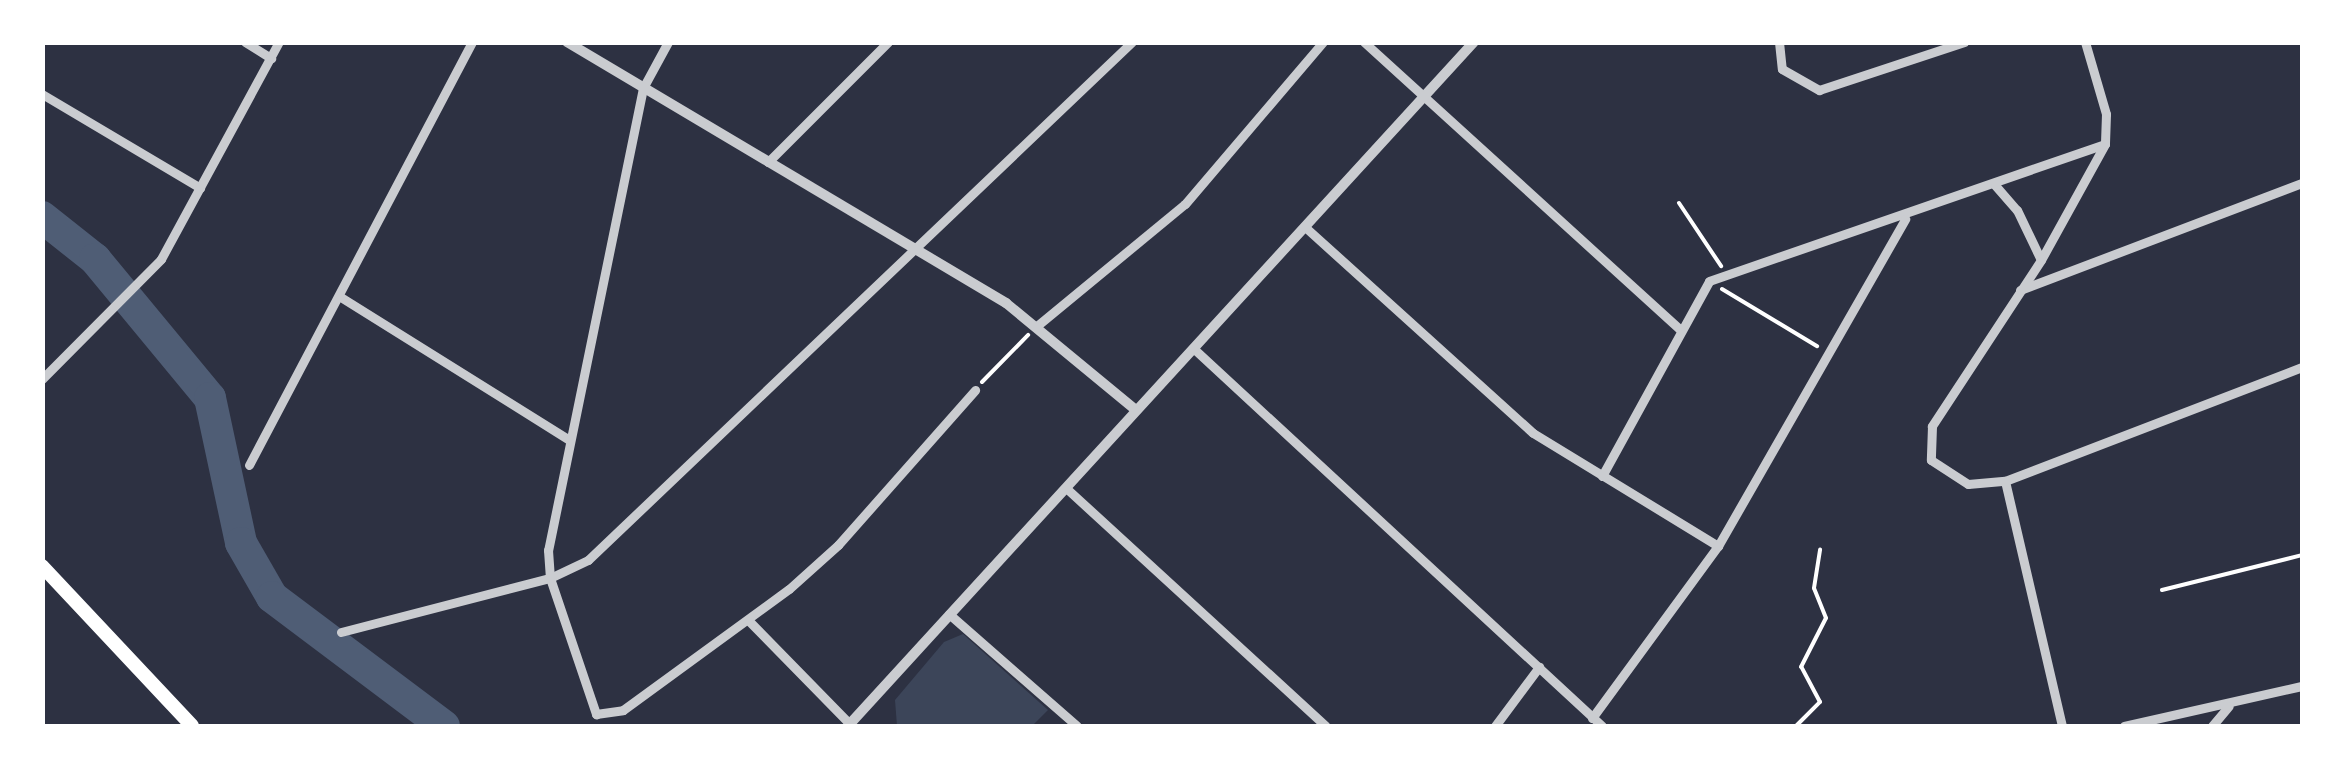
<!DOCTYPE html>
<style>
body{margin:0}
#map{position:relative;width:2345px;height:769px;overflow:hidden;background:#2d3142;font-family:"Space Grotesk",sans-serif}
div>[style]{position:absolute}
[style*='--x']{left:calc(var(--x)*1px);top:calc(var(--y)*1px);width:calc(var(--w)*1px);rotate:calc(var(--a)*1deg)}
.green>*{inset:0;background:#3c4559}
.river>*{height:32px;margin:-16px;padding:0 16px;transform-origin:16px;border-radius:16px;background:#4f5d75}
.path>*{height:4px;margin:-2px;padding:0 2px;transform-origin:2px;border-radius:2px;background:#fff}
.minor>*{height:9px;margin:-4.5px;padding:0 4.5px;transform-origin:4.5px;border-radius:4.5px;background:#caccd0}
.tertiary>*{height:10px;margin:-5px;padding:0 5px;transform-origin:5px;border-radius:5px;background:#caccd0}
.primary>*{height:14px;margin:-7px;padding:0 7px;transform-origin:7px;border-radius:7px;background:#fff}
span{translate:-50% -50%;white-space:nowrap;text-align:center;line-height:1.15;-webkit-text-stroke:10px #fff;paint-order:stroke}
.frame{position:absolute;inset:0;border:45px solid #fff;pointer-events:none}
</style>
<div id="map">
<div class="green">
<i style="clip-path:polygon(963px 634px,1048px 710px,1032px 726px,897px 726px,895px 700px,944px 642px)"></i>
</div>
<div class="river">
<i style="--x:42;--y:217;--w:68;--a:38.4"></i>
<i style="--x:95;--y:259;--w:180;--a:50.4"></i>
<i style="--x:210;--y:398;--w:148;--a:77.9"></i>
<i style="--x:241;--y:543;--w:62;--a:60.1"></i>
<i style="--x:272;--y:597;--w:215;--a:36.9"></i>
</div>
<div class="path">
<i style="--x:1679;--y:203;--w:76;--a:56.3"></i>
<i style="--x:1722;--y:289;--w:111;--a:31"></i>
<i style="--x:982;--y:382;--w:66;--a:-45.6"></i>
<i style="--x:2162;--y:590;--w:144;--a:-14"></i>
<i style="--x:1796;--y:726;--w:34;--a:-45"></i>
<i style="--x:1820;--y:702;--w:40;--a:-118"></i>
<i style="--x:1801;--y:667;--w:55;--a:-63"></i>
<i style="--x:1826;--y:618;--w:32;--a:-112"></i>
<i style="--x:1814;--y:588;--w:39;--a:-81"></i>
</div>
<div class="minor">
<i style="--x:245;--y:42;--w:31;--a:32"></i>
<i style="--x:668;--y:42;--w:52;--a:118.5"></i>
<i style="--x:643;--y:88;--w:472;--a:101.6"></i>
<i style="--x:548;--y:550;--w:28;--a:86"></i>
<i style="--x:550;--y:578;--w:144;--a:71.3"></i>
<i style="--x:596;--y:714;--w:27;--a:-8"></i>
<i style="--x:623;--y:710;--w:205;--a:-36.1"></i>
<i style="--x:789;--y:589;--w:66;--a:-41.9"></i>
<i style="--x:838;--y:545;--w:207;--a:-48.5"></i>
<i style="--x:1364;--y:42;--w:426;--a:42.3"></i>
<i style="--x:1779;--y:42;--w:27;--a:84"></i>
<i style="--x:1782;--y:69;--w:43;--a:29.6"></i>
<i style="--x:1819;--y:90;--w:153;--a:-18.3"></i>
<i style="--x:2085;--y:42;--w:75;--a:73.7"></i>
<i style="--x:2106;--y:114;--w:30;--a:92"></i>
<i style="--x:2105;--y:144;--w:132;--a:118.9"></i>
<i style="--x:2041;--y:260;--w:199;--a:123.3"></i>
<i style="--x:1932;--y:426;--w:34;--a:92"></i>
<i style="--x:1931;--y:460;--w:44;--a:33"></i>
<i style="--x:1968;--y:484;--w:37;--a:-5"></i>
<i style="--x:2005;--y:481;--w:318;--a:-21"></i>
<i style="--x:42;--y:94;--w:184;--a:30.7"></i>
<i style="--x:768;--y:162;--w:170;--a:-45"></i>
<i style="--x:1994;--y:184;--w:35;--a:49"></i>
<i style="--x:2017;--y:210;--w:55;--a:64.4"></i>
<i style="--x:1305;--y:227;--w:307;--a:42.1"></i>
<i style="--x:1533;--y:433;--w:217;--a:31.4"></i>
<i style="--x:2020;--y:290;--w:302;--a:-20.8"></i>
<i style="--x:339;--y:296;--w:270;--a:32"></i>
<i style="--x:1038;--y:325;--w:190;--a:-39.5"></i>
<i style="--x:1185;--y:204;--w:213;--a:-49.6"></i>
<i style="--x:1193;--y:348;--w:557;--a:42.74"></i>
<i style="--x:42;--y:379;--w:169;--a:-45.2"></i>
<i style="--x:161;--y:259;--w:247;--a:-61.5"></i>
<i style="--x:249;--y:465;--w:478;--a:-62.2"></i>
<i style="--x:1602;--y:476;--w:222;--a:-61.2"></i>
<i style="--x:1709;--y:281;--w:419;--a:-19.1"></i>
<i style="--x:2005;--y:481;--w:252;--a:76.9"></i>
<i style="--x:1066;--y:488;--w:352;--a:42.5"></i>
<i style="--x:949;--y:614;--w:170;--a:41.2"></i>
<i style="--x:750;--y:622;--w:146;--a:45.6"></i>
<i style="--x:341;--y:632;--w:216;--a:-14.5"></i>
<i style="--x:550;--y:578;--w:42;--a:-25.3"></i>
<i style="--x:588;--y:560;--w:751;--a:-43.6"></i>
<i style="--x:1592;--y:718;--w:213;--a:-53.8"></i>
<i style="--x:1718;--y:546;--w:377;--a:-60.2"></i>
<i style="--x:1495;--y:726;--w:74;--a:-53.3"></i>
<i style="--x:2124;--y:726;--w:182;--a:-12.7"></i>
<i style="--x:2212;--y:726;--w:26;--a:-50"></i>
</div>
<div class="tertiary">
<i style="--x:567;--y:42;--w:511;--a:30.73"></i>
<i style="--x:1006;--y:303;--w:168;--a:39.5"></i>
<i style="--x:848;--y:726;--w:927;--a:-47.54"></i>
</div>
<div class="primary">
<i style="--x:42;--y:566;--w:219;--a:46.8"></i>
</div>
<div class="frame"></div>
</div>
